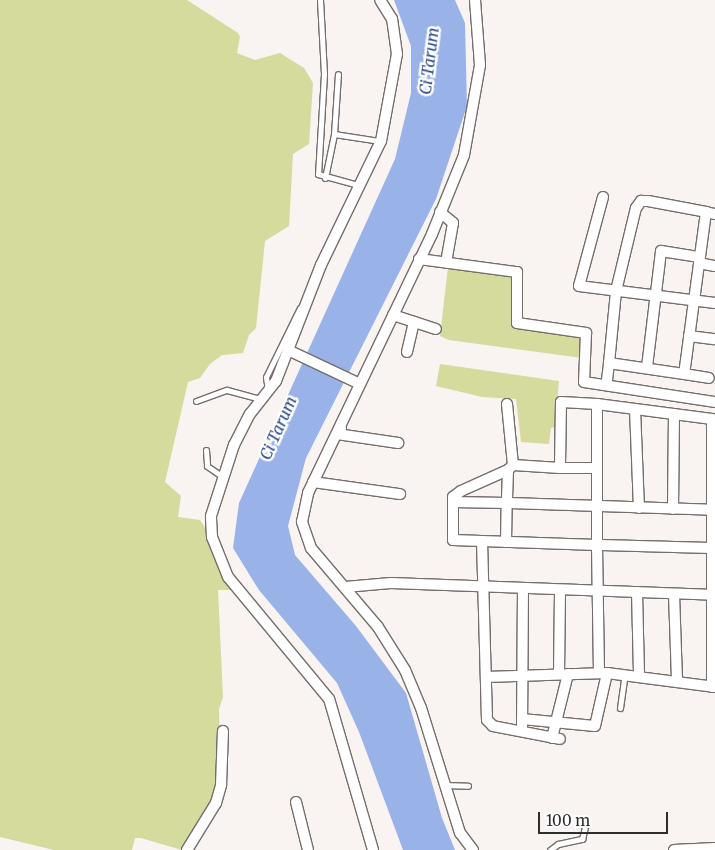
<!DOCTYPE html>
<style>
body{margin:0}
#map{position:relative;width:715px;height:850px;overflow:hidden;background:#f9f3f1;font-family:Merriweather,serif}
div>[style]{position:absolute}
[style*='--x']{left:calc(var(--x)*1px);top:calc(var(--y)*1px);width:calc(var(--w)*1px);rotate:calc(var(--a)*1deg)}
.green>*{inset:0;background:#d5da9d}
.water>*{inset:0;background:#99b3e9}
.roads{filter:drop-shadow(1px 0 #746e6c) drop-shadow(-1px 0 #746e6c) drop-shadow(0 1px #746e6c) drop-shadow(0 -1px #746e6c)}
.lane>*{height:5px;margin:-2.5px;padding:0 2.5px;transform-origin:2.5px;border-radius:2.5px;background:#fff}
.street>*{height:10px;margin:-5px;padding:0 5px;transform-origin:5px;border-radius:5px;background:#fff}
span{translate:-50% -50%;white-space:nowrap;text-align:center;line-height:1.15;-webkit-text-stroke:5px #fff;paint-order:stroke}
.water-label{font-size:16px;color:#2a4686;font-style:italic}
.scale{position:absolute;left:538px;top:812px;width:130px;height:22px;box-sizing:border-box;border:2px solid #2f2d2c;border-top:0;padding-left:6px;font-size:15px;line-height:18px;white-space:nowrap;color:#2f2d2c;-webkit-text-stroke:4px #fff;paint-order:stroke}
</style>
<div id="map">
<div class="green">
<i style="clip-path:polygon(0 0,187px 0,238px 33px,240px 37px,237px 53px,255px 60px,280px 53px,304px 68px,313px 83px,309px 144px,293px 154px,289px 226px,265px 241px,256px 328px,249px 335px,243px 353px,222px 355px,210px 364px,200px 378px,188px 382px,165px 482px,181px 496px,178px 517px,200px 520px,204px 526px,231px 590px,218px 590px,223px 697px,219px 709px,220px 776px,209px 809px,182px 850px,141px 838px,135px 838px,132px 850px,54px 850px,0 837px)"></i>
<i style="clip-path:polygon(448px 267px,516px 274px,514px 324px,584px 334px,582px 358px,449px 340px,440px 336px)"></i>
<i style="clip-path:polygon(440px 364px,559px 381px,555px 427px,551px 428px,549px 444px,521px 442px,516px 399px,482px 397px,436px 386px)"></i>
</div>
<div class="water">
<i style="clip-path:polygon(394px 0,455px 0,465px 23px,467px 106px,436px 199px,306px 458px,288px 526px,295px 555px,356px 626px,406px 693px,442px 818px,455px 850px,403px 850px,359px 732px,337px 683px,259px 590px,233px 548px,239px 503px,395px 159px,411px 93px,411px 46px)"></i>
</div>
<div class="roads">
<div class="lane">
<i style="--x:320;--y:0;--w:74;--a:86.9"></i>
<i style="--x:324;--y:74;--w:100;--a:93.4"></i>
<i style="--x:318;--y:174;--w:41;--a:15.4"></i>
<i style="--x:334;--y:134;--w:47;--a:8.7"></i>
<i style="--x:325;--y:178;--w:45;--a:-78.4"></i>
<i style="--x:334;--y:134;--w:60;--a:-86.2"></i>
<i style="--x:268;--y:390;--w:13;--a:-99"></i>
<i style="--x:266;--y:377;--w:77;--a:-63.8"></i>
<i style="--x:196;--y:401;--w:33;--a:-20"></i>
<i style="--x:227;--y:390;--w:35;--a:15"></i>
<i style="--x:206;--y:450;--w:16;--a:86"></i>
<i style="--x:207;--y:466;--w:18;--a:34"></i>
<i style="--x:620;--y:708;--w:34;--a:-82"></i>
<i style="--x:444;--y:785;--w:24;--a:2"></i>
<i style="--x:550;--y:850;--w:10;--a:-37"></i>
<i style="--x:558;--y:844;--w:25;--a:-12"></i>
<i style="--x:582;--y:839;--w:16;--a:-76"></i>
</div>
<div class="street">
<i style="--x:603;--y:197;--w:92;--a:105.1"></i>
<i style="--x:579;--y:286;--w:137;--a:7.1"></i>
<i style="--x:440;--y:212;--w:17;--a:40"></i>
<i style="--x:453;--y:223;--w:40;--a:100"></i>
<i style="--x:706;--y:212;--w:163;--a:97.7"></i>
<i style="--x:684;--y:374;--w:76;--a:-171.7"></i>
<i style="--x:609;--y:363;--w:72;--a:-84.4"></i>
<i style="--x:616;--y:291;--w:85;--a:-76.5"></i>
<i style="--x:636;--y:208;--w:9;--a:-54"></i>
<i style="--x:641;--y:201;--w:7;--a:0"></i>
<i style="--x:648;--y:201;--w:59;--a:10.7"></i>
<i style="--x:706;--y:212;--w:9;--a:13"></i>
<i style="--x:419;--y:259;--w:99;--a:7.6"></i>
<i style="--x:517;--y:272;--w:51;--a:90"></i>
<i style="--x:517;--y:323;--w:70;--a:8.2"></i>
<i style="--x:586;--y:333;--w:49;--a:92.3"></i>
<i style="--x:584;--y:382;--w:133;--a:8.7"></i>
<i style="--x:699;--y:263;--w:16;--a:11"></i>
<i style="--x:393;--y:315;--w:45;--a:18"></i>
<i style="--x:689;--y:336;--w:26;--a:7"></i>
<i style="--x:290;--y:351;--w:75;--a:25.2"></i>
<i style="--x:407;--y:352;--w:31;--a:-77"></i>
<i style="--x:647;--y:367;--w:117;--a:-83.1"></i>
<i style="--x:661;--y:251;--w:39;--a:9"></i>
<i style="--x:684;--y:374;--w:25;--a:9"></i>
<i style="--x:607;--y:380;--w:17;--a:-83"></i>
<i style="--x:507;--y:404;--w:61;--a:84.4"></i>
<i style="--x:597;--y:404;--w:116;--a:7.4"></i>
<i style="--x:712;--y:419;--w:268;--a:90"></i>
<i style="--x:635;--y:409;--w:99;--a:87.7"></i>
<i style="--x:341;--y:428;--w:7;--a:124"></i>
<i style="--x:337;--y:434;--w:62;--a:8.4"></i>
<i style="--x:560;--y:468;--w:37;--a:0"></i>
<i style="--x:313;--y:482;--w:88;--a:7.9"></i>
<i style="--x:453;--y:502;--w:5;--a:-90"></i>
<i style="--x:453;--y:497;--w:10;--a:-37"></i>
<i style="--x:461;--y:491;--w:51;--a:-24.1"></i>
<i style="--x:673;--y:509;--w:95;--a:-89.4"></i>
<i style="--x:482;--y:541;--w:179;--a:88.4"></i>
<i style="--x:487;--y:720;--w:8;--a:45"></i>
<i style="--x:493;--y:726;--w:68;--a:11"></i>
<i style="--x:506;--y:542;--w:39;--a:-89"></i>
<i style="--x:507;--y:503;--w:208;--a:1.9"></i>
<i style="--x:345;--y:587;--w:46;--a:-5"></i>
<i style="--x:391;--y:583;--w:324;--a:2.1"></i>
<i style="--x:637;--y:592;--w:83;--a:88.6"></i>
<i style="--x:674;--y:594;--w:86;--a:88"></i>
<i style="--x:599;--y:673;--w:123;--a:-90.9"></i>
<i style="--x:597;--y:550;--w:146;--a:-90"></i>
<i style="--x:597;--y:404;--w:36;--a:-177"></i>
<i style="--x:561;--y:402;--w:66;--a:90.9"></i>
<i style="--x:560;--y:468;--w:47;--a:-176.3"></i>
<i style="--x:513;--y:465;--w:7;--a:135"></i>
<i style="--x:508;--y:470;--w:33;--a:92"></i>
<i style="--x:507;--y:503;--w:54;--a:-178.9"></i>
<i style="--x:453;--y:502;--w:38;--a:90"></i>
<i style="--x:453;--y:540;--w:144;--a:2"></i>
<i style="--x:597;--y:545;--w:118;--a:1.5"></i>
<i style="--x:559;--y:674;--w:83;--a:-89.3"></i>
<i style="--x:486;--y:677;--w:121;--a:-1.9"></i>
<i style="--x:607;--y:673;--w:109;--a:7.4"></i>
<i style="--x:522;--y:719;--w:73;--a:5.5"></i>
<i style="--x:595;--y:726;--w:54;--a:-77.2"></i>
<i style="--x:522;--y:731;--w:142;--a:-89.6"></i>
<i style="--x:552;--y:738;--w:66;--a:-76"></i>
<i style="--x:296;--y:802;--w:49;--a:76"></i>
<i style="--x:187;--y:850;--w:55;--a:-58.3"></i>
<i style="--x:216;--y:803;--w:19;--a:-74"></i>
<i style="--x:221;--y:785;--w:54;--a:-87.9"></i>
<i style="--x:373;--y:850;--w:157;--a:-106.2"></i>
<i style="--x:329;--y:699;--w:158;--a:-129.6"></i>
<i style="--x:228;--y:577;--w:43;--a:-111.8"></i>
<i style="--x:212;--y:537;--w:21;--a:-93"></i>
<i style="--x:211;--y:516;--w:75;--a:-72.1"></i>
<i style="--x:234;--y:445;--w:35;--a:-63"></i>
<i style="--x:250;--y:414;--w:42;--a:-51.8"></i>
<i style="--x:276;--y:381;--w:124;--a:-68.8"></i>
<i style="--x:321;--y:265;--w:138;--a:-64.2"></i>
<i style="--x:381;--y:141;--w:88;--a:-79.6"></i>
<i style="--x:397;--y:54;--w:35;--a:-98"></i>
<i style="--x:392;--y:19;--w:22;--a:-122"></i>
<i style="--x:473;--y:850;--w:21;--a:-127"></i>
<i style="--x:460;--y:833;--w:131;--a:-107.3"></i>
<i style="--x:421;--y:708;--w:41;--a:-112.8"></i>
<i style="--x:405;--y:670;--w:51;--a:-122.1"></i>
<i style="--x:378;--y:627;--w:104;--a:-130.3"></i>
<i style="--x:311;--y:548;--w:28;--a:-109"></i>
<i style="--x:302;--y:522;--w:30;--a:-78"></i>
<i style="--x:308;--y:493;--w:287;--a:-64.4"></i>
<i style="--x:432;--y:234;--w:85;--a:-67.9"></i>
<i style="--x:464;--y:155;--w:91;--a:-79.9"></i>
<i style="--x:480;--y:65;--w:65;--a:-94.4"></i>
<i style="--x:674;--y:850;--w:41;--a:-2.8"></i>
</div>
</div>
<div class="water-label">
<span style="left:429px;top:61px;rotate:-83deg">Ci Tarum</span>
<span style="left:278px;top:428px;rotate:-66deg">Ci Tarum</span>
</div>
<div class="scale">100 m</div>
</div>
